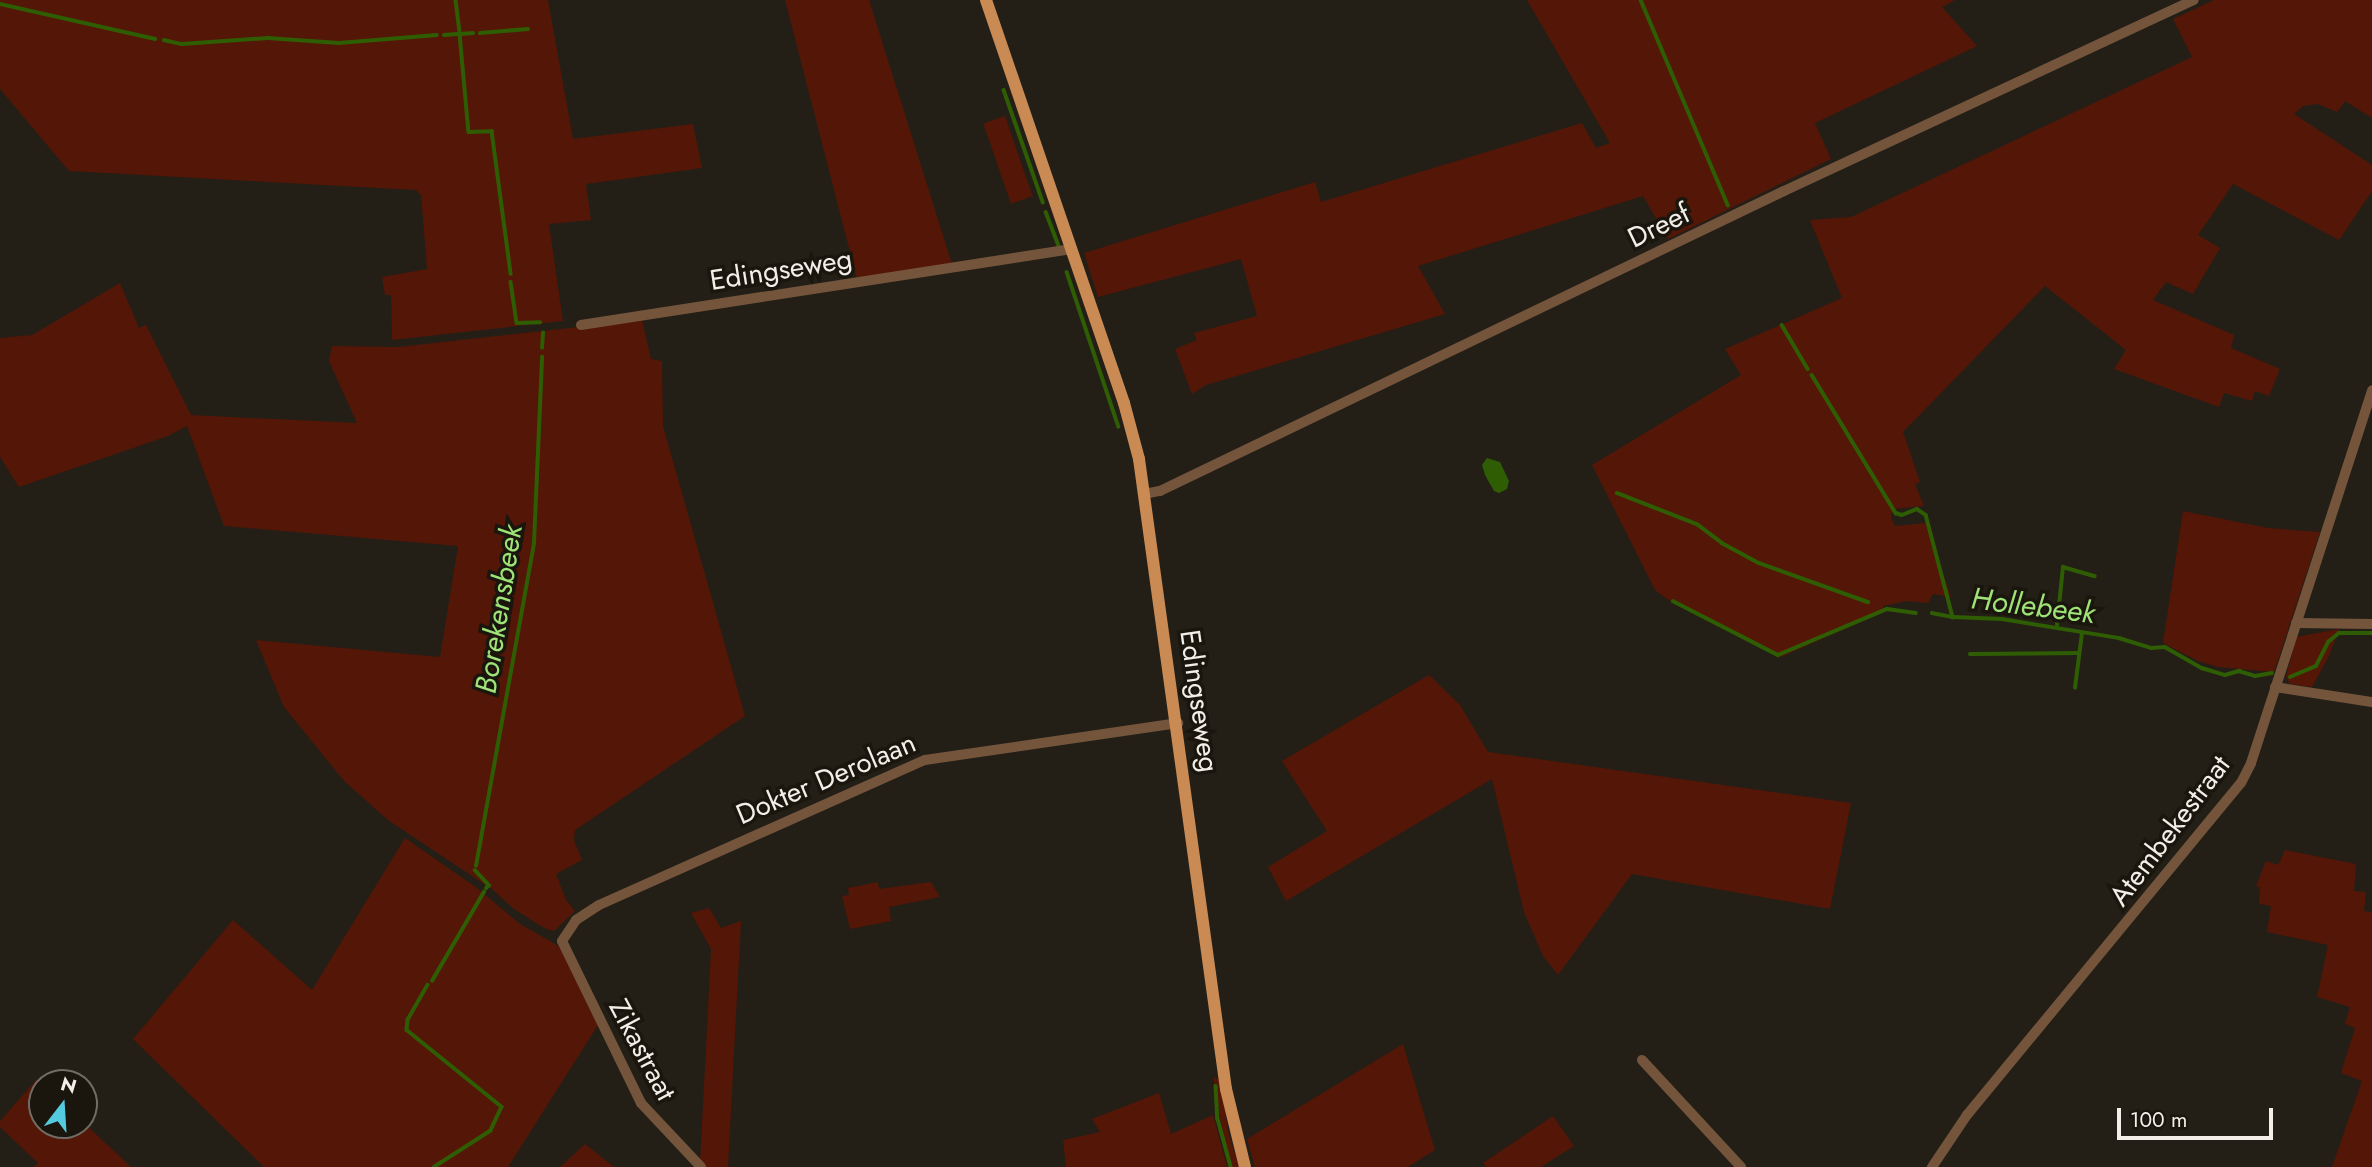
<!DOCTYPE html>
<style>
body{margin:0}
#map{position:relative;width:2372px;height:1167px;overflow:hidden;background:#231f16;font-family:Jost,sans-serif}
div>[style]{position:absolute}
[style*='--x']{left:calc(var(--x)*1px);top:calc(var(--y)*1px);width:calc(var(--w)*1px);rotate:calc(var(--a)*1deg)}
.green>*{inset:0;background:#541607;transform-origin:0 0}
.water>*{inset:0;background:#2e5d03}
.stream>*{height:3.5px;margin:-1.75px;padding:0 1.75px;transform-origin:1.75px;border-radius:1.75px;background:#2e5d03}
.minor>*{height:10px;margin:-5px;padding:0 5px;transform-origin:5px;border-radius:5px;background:#74553c}
.major>*{height:12px;margin:-6px;padding:0 6px;transform-origin:6px;border-radius:6px;background:#ca8a54}
span{translate:-50% -50%;white-space:nowrap;text-align:center;line-height:1.15;-webkit-text-stroke:7px #1a160d;paint-order:stroke}
.street-label{font-size:28px;color:#f2efe9}
.water-label{font-size:30px;color:#9ee278;font-style:italic}
.north{position:absolute;left:28px;top:1069px;width:70px;height:70px;box-sizing:border-box;background:#1a160d;border:2px solid #706d65;border-radius:50%;rotate:17deg;font-size:19px;font-weight:700;line-height:28px;text-align:center;color:#f2efe9}
.north::after{content:'';display:block;margin:auto;width:24px;height:32px;background:#54cade;clip-path:polygon(50% 0,100% 100%,50% 72%,0 100%)}
.scale{position:absolute;left:2117px;top:1108px;width:156px;height:32px;box-sizing:border-box;border:4px solid #f2efe9;border-top:0;padding-left:9px;font-size:21px;line-height:24px;white-space:nowrap;color:#f2efe9;-webkit-text-stroke:5px #1a160d;paint-order:stroke}
</style>
<div id="map">
<div class="green">
<i style="clip-path:polygon(0 0,548px 0,573px 139px,693px 124px,702px 168px,586px 184px,591px 220px,549px 224px,563px 321px,392px 340px,391px 295px,385px 295px,382px 277px,427px 269px,421px 195px,416px 190px,69px 171px,0 89px)"></i>
<i style="clip-path:polygon(785px 0,869px 0,952px 264px,857px 279px)"></i>
<i style="clip-path:polygon(1527px 0,1955px 0,1942px 7px,1977px 46px,1815px 123px,1831px 159px,1668px 239px,1643px 196px,1418px 266px,1445px 314px,1206px 385px,1192px 394px,1175px 349px,1197px 340px,1194px 333px,1257px 316px,1241px 259px,1098px 297px,1084px 253px,1315px 182px,1321px 202px,1582px 123px,1596px 148px,1610px 143px)"></i>
<i style="clip-path:polygon(2214px 0,2372px 0,2372px 118px,2345px 101px,2337px 112px,2318px 104px,2303px 106px,2294px 114px,2372px 165px,2372px 191px,2339px 240px,2233px 184px,2198px 235px,2220px 248px,2193px 294px,2166px 282px,2153px 300px,2234px 335px,2231px 348px,2280px 369px,2269px 396px,2255px 391px,2252px 401px,2224px 393px,2219px 407px,2114px 369px,2126px 350px,2045px 286px,1903px 432px,1920px 482px,1915px 484px,1924px 506px,1893px 509px,1891px 518px,1895px 526px,1926px 523px,1951px 597px,1933px 594px,1928px 603px,1907px 601px,1883px 606px,1883px 612px,1781px 657px,1667px 599px,1655px 590px,1592px 465px,1741px 375px,1725px 349px,1842px 298px,1810px 220px,1851px 217px,2192px 57px,2173px 19px)"></i>
<i style="left:1005px;top:116px;width:85px;height:23px;rotate:71deg"></i>
<i style="clip-path:polygon(120px 283px,139px 328px,146px 325px,191px 415px,357px 423px,329px 361px,332px 346px,398px 347px,642px 320px,651px 359px,662px 361px,663px 426px,745px 716px,575px 830px,574px 840px,582px 860px,556px 874px,566px 900px,575px 911px,554px 931px,544px 928px,514px 909px,493px 890px,388px 820px,344px 781px,284px 707px,256px 640px,440px 657px,458px 546px,224px 526px,187px 426px,168px 436px,19px 487px,0 457px,0 338px,32px 335px)"></i>
<i style="clip-path:polygon(2183px 511px,2268px 528px,2320px 532px,2274px 672px,2218px 667px,2198px 661px,2163px 643px)"></i>
<i style="clip-path:polygon(2339px 629px,2329px 656px,2312px 687px,2290px 684px,2286px 677px,2296px 637px)"></i>
<i style="clip-path:polygon(1429px 675px,1460px 705px,1488px 752px,1851px 803px,1830px 909px,1632px 874px,1558px 975px,1543px 956px,1524px 912px,1492px 779px,1286px 901px,1268px 867px,1327px 831px,1282px 761px)"></i>
<i style="clip-path:polygon(405px 838px,477px 888px,520px 924px,557px 945px,566px 956px,598px 1025px,508px 1167px,264px 1167px,133px 1039px,233px 920px,312px 990px)"></i>
<i style="clip-path:polygon(2285px 850px,2356px 864px,2354px 891px,2366px 892px,2364px 911px,2372px 912px,2372px 1167px,2332px 1167px,2362px 1081px,2341px 1073px,2355px 1028px,2345px 1024px,2350px 1007px,2317px 997px,2328px 945px,2267px 932px,2271px 906px,2259px 904px,2260px 887px,2256px 886px,2266px 861px,2278px 865px)"></i>
<i style="clip-path:polygon(878px 882px,879px 889px,931px 882px,940px 897px,889px 907px,891px 921px,850px 929px,842px 896px,849px 895px,848px 888px)"></i>
<i style="clip-path:polygon(709px 908px,721px 928px,741px 921px,728px 1167px,704px 1167px,700px 1164px,711px 949px,691px 913px)"></i>
<i style="clip-path:polygon(1403px 1044px,1435px 1150px,1408px 1167px,1255px 1167px,1247px 1139px)"></i>
<i style="clip-path:polygon(1213px 1077px,1220px 1080px,1229px 1135px,1239px 1167px,1230px 1167px,1227px 1157px)"></i>
<i style="clip-path:polygon(37px 1079px,42px 1084px,42px 1125px,84px 1123px,131px 1167px,34px 1167px,38px 1163px,0 1127px,0 1121px)"></i>
<i style="clip-path:polygon(1159px 1093px,1171px 1134px,1213px 1115px,1227px 1167px,1066px 1167px,1063px 1140px,1100px 1132px,1092px 1119px)"></i>
<i style="clip-path:polygon(1553px 1116px,1574px 1146px,1541px 1167px,1486px 1167px,1483px 1163px)"></i>
<i style="clip-path:polygon(585px 1144px,614px 1167px,560px 1167px)"></i>
</div>
<div class="water">
<i style="clip-path:polygon(1487px 458px,1500px 462px,1509px 481px,1507px 489px,1499px 493px,1494px 491px,1485px 475px,1482px 465px)"></i>
</div>
<div class="stream">
<i style="--x:456;--y:0;--w:34;--a:83"></i>
<i style="--x:460;--y:34;--w:13;--a:-4"></i>
<i style="--x:1641;--y:0;--w:223;--a:67"></i>
<i style="--x:0;--y:4;--w:159;--a:12.7"></i>
<i style="--x:480;--y:33;--w:48;--a:-4.8"></i>
<i style="--x:444;--y:35;--w:16;--a:-4"></i>
<i style="--x:460;--y:34;--w:98;--a:84.8"></i>
<i style="--x:469;--y:132;--w:23;--a:-2"></i>
<i style="--x:492;--y:131;--w:144;--a:82.4"></i>
<i style="--x:164;--y:40;--w:18;--a:13"></i>
<i style="--x:182;--y:44;--w:86;--a:-4"></i>
<i style="--x:268;--y:38;--w:71;--a:4"></i>
<i style="--x:339;--y:43;--w:98;--a:-4.7"></i>
<i style="--x:1004;--y:90;--w:119;--a:70.8"></i>
<i style="--x:1046;--y:212;--w:36;--a:69"></i>
<i style="--x:1067;--y:272;--w:163;--a:71.5"></i>
<i style="--x:511;--y:282;--w:41;--a:81.7"></i>
<i style="--x:517;--y:323;--w:23;--a:-2"></i>
<i style="--x:1782;--y:325;--w:51;--a:59.4"></i>
<i style="--x:542;--y:348;--w:15;--a:-86"></i>
<i style="--x:1812;--y:375;--w:162;--a:58.7"></i>
<i style="--x:1896;--y:513;--w:6;--a:18"></i>
<i style="--x:1902;--y:515;--w:16;--a:-22"></i>
<i style="--x:1917;--y:509;--w:11;--a:34"></i>
<i style="--x:1926;--y:515;--w:106;--a:75.2"></i>
<i style="--x:1953;--y:617;--w:49;--a:2.3"></i>
<i style="--x:2002;--y:619;--w:119;--a:9.2"></i>
<i style="--x:2119;--y:638;--w:34;--a:17"></i>
<i style="--x:2151;--y:648;--w:14;--a:-4"></i>
<i style="--x:2165;--y:647;--w:43;--a:29.6"></i>
<i style="--x:2202;--y:668;--w:24;--a:17"></i>
<i style="--x:2225;--y:675;--w:15;--a:-16"></i>
<i style="--x:2239;--y:671;--w:17;--a:17"></i>
<i style="--x:2255;--y:676;--w:17;--a:-10"></i>
<i style="--x:1617;--y:493;--w:86;--a:21.2"></i>
<i style="--x:1697;--y:524;--w:31;--a:37"></i>
<i style="--x:1722;--y:543;--w:42;--a:28.4"></i>
<i style="--x:1759;--y:563;--w:116;--a:19.7"></i>
<i style="--x:1673;--y:601;--w:118;--a:27.2"></i>
<i style="--x:1778;--y:655;--w:118;--a:-22.9"></i>
<i style="--x:1887;--y:609;--w:29;--a:8"></i>
<i style="--x:1932;--y:613;--w:21;--a:11"></i>
<i style="--x:2057;--y:625;--w:58;--a:-84.1"></i>
<i style="--x:2063;--y:567;--w:33;--a:16"></i>
<i style="--x:1970;--y:654;--w:109;--a:-0.5"></i>
<i style="--x:2290;--y:677;--w:28;--a:-23"></i>
<i style="--x:2316;--y:666;--w:27;--a:-63"></i>
<i style="--x:2328;--y:642;--w:14;--a:-39"></i>
<i style="--x:2339;--y:633;--w:33;--a:0"></i>
<i style="--x:2075;--y:688;--w:55;--a:-82.7"></i>
<i style="--x:476;--y:866;--w:328;--a:-79.8"></i>
<i style="--x:534;--y:543;--w:186;--a:-87.5"></i>
<i style="--x:475;--y:870;--w:21;--a:47"></i>
<i style="--x:489;--y:885;--w:4;--a:124"></i>
<i style="--x:432;--y:981;--w:103;--a:-59.7"></i>
<i style="--x:428;--y:985;--w:40;--a:119.7"></i>
<i style="--x:408;--y:1020;--w:10;--a:96"></i>
<i style="--x:407;--y:1030;--w:122;--a:39"></i>
<i style="--x:502;--y:1107;--w:26;--a:115"></i>
<i style="--x:491;--y:1131;--w:67;--a:147.3"></i>
<i style="--x:1216;--y:1086;--w:33;--a:87"></i>
<i style="--x:1218;--y:1119;--w:50;--a:74.8"></i>
</div>
<div class="minor">
<i style="--x:581;--y:325;--w:497;--a:-8.8"></i>
<i style="--x:1144;--y:494;--w:16;--a:-11"></i>
<i style="--x:1160;--y:491;--w:692;--a:-25.68"></i>
<i style="--x:1784;--y:191;--w:452;--a:-25"></i>
<i style="--x:2296;--y:623;--w:76;--a:0.8"></i>
<i style="--x:2275;--y:687;--w:98;--a:8.8"></i>
<i style="--x:1642;--y:1060;--w:146;--a:47.2"></i>
<i style="--x:701;--y:1167;--w:88;--a:-133.2"></i>
<i style="--x:641;--y:1103;--w:180;--a:-116"></i>
<i style="--x:562;--y:941;--w:25;--a:-56"></i>
<i style="--x:576;--y:920;--w:27;--a:-33"></i>
<i style="--x:599;--y:905;--w:357;--a:-24"></i>
<i style="--x:925;--y:760;--w:256;--a:-8.3"></i>
<i style="--x:1932;--y:1167;--w:63;--a:-56.1"></i>
<i style="--x:1967;--y:1115;--w:430;--a:-50.5"></i>
<i style="--x:2241;--y:783;--w:22;--a:-63"></i>
<i style="--x:2251;--y:763;--w:392;--a:-72"></i>
</div>
<div class="major">
<i style="--x:986;--y:0;--w:426;--a:71.1"></i>
<i style="--x:1124;--y:403;--w:58;--a:75"></i>
<i style="--x:1139;--y:459;--w:636;--a:82.14"></i>
<i style="--x:1226;--y:1089;--w:80;--a:76.3"></i>
</div>
<div class="street-label">
<span style="left:1659px;top:226px;rotate:-26deg">Dreef</span>
<span style="left:781px;top:270px;rotate:-9deg">Edingseweg</span>
<span style="left:1199px;top:701px;rotate:82deg">Edingseweg</span>
<span style="left:826px;top:779px;rotate:-23deg">Dokter Derolaan</span>
<span style="left:2170px;top:831px;rotate:-53deg">Atembekestraat</span>
<span style="left:642px;top:1050px;rotate:62deg">Zikastraat</span>
</div>
<div class="water-label">
<span style="left:2033px;top:606px;rotate:7deg">Hollebeek</span>
<span style="left:499px;top:609px;rotate:-81deg">Borekensbeek</span>
</div>
<div class="north">N</div>
<div class="scale">100 m</div>
</div>
